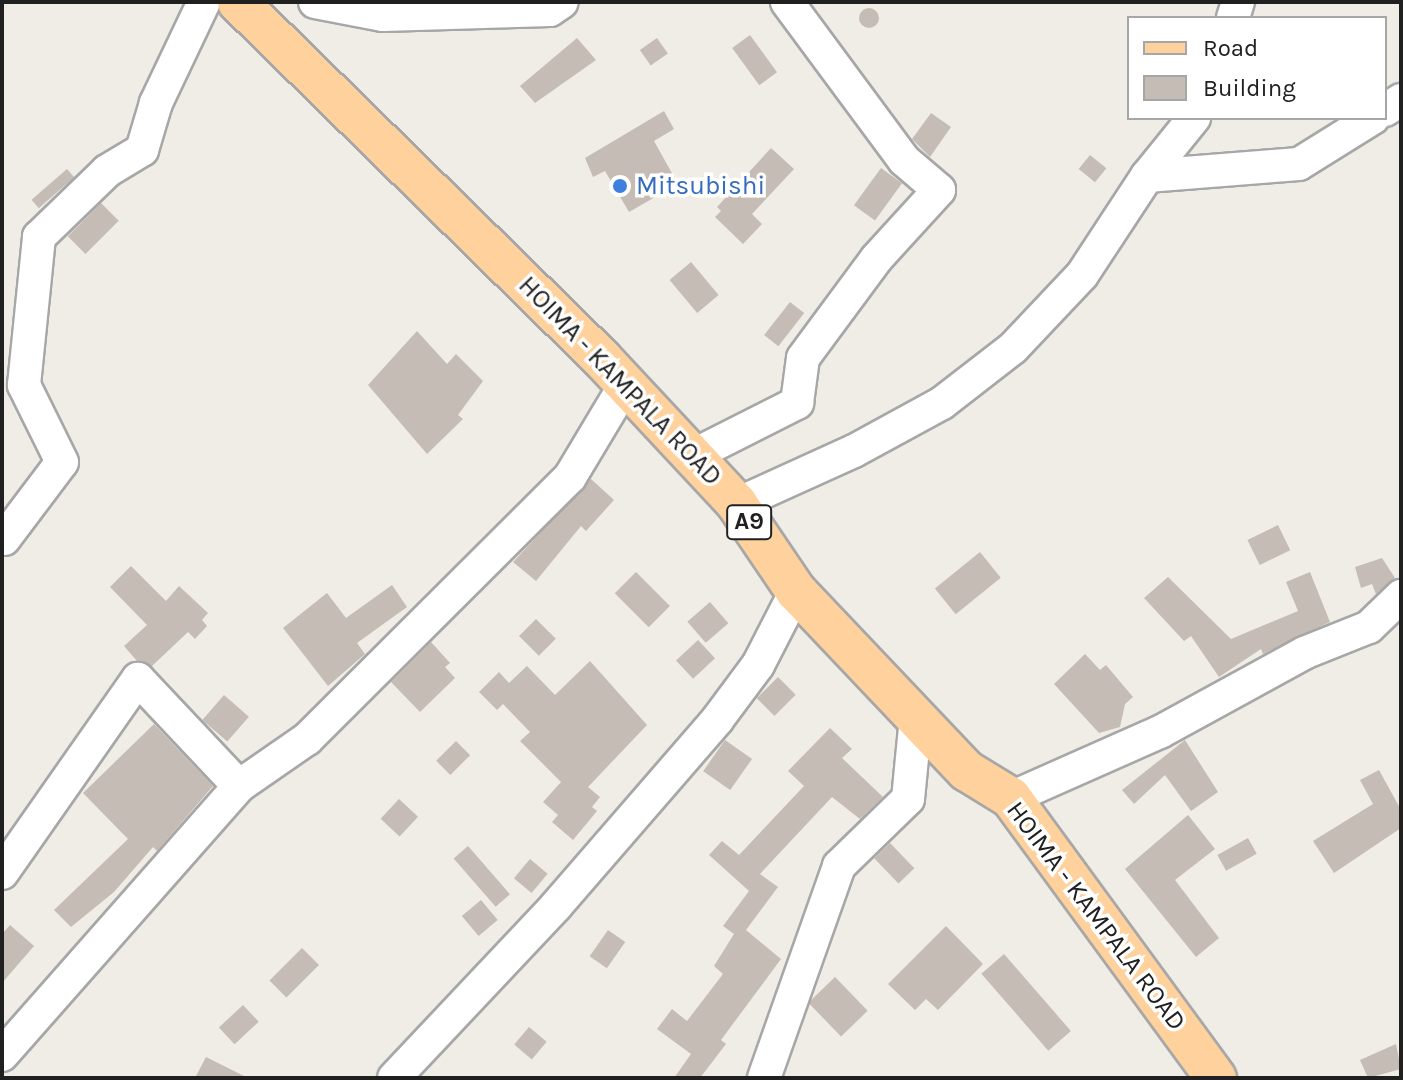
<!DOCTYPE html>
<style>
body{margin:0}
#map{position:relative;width:1403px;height:1080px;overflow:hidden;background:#f0ede6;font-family:Karla,sans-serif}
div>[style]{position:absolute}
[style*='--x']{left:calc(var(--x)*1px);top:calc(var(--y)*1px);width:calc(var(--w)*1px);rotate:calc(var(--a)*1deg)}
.building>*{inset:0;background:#c5bcb5;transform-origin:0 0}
.round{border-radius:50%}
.roads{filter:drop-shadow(2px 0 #a7a7a7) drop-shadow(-2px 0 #a7a7a7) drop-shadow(0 2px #a7a7a7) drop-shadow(0 -2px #a7a7a7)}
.minor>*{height:32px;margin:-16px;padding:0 16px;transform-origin:16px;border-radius:16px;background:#fff}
.major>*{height:40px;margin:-20px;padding:0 20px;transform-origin:20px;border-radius:20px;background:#fed19d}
.dots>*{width:22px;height:22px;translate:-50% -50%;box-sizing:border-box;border:4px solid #fff;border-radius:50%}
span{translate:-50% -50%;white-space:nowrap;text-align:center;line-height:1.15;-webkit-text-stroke:7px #fff;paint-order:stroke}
.shield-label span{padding:2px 6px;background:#fff;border:2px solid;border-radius:6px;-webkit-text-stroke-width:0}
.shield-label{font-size:24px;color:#202020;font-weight:700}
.shop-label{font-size:26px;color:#366cbe}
.left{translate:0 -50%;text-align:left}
.street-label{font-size:26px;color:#202020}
.frame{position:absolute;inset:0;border:4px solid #202020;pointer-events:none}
.legend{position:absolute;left:1127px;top:16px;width:260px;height:104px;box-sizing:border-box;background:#fff;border:2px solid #a6a6a6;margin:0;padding:10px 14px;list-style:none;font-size:24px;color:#202020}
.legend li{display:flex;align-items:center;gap:16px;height:40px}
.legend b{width:40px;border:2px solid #a6a6a6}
</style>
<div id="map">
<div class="building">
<i class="round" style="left:859px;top:8px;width:20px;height:20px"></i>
<i style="left:750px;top:35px;width:46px;height:22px;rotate:54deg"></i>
<i style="clip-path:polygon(577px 38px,596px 60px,535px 103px,520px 86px)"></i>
<i style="left:657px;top:38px;width:19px;height:21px;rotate:55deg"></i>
<i style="clip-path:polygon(664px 111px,674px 129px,654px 141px,678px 184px,629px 212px,605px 171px,593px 177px,585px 158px)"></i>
<i style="clip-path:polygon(931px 113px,951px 127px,930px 157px,912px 139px)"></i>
<i style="clip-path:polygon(771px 148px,794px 169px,752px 214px,762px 224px,743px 244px,715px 217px,721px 211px,717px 207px)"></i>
<i style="left:1090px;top:155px;width:21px;height:18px;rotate:39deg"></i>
<i style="left:881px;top:168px;width:26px;height:46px;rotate:36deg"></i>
<i style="left:67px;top:169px;width:11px;height:47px;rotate:49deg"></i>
<i style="left:101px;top:203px;width:25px;height:47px;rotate:45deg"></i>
<i style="left:691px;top:262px;width:43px;height:28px;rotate:50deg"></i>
<i style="left:790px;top:302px;width:18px;height:42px;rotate:38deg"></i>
<i style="clip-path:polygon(417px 331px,447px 364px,456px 354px,483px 381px,458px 415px,463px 419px,427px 454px,368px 385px)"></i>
<i style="clip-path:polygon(591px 479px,614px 500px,586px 531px,581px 526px,536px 581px,513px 562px)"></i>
<i style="left:1278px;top:525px;width:28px;height:34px;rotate:64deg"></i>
<i style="left:980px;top:552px;width:33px;height:58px;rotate:51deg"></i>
<i style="clip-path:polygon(1382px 558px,1395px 578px,1376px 594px,1372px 584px,1361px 588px,1355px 567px)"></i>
<i style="clip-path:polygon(131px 566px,166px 601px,179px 586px,208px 613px,202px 620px,207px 626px,195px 639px,188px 632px,152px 666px,137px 661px,124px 646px,147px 625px,110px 587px)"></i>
<i style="left:636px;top:572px;width:48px;height:30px;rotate:45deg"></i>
<i style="clip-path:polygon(1310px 572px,1330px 622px,1263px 654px,1261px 649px,1219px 677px,1191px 636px,1184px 641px,1144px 598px,1168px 577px,1231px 639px,1298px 611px,1286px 582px)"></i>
<i style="clip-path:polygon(392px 585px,407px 607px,357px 643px,365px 654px,328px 686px,283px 628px,327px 593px,346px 618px)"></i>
<i style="left:710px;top:602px;width:28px;height:30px;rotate:49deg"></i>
<i style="left:536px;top:619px;width:28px;height:24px;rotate:45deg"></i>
<i style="left:698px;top:640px;width:25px;height:30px;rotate:47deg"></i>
<i style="clip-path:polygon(431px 642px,450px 663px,445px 667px,455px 678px,420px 712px,391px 682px)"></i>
<i style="clip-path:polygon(1085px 654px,1100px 670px,1106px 665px,1133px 697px,1125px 704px,1120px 727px,1099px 733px,1054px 684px)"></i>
<i style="clip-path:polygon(590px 661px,647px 725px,588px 787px,600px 797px,592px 807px,597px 811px,573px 840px,552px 822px,558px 815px,543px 802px,561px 782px,520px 741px,530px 732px,503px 704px,497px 710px,479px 692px,499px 672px,509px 683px,527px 666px,555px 695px)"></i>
<i style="left:778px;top:677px;width:25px;height:30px;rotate:45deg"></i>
<i style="left:224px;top:695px;width:33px;height:33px;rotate:41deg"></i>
<i style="clip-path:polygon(154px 724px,213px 786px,157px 851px,153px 847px,114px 892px,71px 927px,54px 910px,128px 839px,83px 793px)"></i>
<i style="clip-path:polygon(830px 728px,852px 749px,842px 758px,883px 797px,860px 819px,832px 797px,760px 874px,778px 887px,746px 930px,781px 959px,721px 1040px,726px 1044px,700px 1078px,674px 1078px,691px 1054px,657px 1029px,672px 1009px,687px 1021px,723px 974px,714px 966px,734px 934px,723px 926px,749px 891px,709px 855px,722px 841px,739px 855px,804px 786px,788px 771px)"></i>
<i style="left:725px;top:740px;width:33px;height:38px;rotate:35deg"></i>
<i style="clip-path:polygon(1185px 740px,1218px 792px,1191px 811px,1165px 775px,1134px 804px,1122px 790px)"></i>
<i style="left:456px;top:741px;width:20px;height:28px;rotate:45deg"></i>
<i style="clip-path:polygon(1379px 770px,1401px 810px,1401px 828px,1334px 873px,1313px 841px,1373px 804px,1360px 780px)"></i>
<i style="left:399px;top:799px;width:26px;height:27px;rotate:43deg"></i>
<i style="clip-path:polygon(1188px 815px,1215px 849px,1175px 880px,1219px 938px,1196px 957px,1125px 869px)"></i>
<i style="left:1248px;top:838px;width:18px;height:35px;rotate:61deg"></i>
<i style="left:890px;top:843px;width:35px;height:22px;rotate:46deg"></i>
<i style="left:468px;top:846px;width:64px;height:19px;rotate:49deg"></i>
<i style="left:530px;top:859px;width:23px;height:25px;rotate:40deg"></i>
<i style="left:481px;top:900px;width:26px;height:25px;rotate:50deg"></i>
<i style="clip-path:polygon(10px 925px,34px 946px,2px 983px,2px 934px)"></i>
<i style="clip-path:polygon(946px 926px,983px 964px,938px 1010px,926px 999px,915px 1010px,888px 984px)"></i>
<i style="left:608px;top:930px;width:21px;height:32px;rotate:35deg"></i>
<i style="left:302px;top:948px;width:24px;height:46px;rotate:45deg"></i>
<i style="left:1004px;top:954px;width:102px;height:30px;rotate:49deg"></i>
<i style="left:835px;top:977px;width:47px;height:37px;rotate:46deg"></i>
<i style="left:243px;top:1005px;width:23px;height:33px;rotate:47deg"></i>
<i style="left:529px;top:1027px;width:23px;height:23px;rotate:40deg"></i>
<i style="clip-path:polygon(1396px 1044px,1401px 1069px,1368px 1078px,1360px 1060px)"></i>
<i style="clip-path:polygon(206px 1057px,248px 1078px,195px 1078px)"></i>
</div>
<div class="roads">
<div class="minor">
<i style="--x:315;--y:2;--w:69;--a:10.8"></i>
<i style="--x:383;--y:15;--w:167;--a:-1.7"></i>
<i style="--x:550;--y:10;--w:14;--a:-34"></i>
<i style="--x:1233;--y:18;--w:17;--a:-73"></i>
<i style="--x:1385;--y:110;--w:19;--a:-32"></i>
<i style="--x:1147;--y:176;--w:152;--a:-4.5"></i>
<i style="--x:1299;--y:164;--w:87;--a:-31.9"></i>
<i style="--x:692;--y:456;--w:118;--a:-26.8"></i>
<i style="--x:797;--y:403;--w:45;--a:-82.4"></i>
<i style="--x:803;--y:358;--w:124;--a:-53.5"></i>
<i style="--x:877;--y:258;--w:92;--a:-47.6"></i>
<i style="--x:939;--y:190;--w:46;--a:-139.4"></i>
<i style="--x:904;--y:160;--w:197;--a:-126.5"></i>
<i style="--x:737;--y:504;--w:128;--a:-24.4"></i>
<i style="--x:854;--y:451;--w:100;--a:-28.6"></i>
<i style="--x:942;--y:403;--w:90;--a:-37.8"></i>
<i style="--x:1013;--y:348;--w:100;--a:-46.6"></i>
<i style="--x:1082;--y:275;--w:118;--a:-56.7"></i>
<i style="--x:1147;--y:176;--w:75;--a:-51"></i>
<i style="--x:4;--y:539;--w:96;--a:-53"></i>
<i style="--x:62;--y:462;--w:86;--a:-116.3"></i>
<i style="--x:24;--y:385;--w:149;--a:-84.2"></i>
<i style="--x:39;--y:237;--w:95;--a:-44.1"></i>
<i style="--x:107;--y:171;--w:41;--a:-31"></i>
<i style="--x:142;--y:150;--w:49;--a:-73.4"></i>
<i style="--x:156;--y:103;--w:112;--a:-64.6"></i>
<i style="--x:1011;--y:798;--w:163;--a:-23.9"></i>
<i style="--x:1160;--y:732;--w:164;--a:-28.7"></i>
<i style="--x:1304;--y:653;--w:70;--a:-21.8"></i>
<i style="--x:1369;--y:627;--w:45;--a:-44.1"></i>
<i style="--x:2;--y:873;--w:237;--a:-55"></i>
<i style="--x:138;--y:679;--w:147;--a:46.7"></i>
<i style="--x:2;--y:1055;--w:359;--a:-48.6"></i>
<i style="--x:239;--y:786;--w:83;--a:-34.7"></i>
<i style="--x:307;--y:739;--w:371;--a:-44.9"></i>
<i style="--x:570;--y:477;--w:107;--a:-59.1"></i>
<i style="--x:394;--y:1078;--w:236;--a:-46.7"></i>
<i style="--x:556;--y:906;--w:246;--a:-49.1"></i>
<i style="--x:717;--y:720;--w:69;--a:-53.3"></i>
<i style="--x:758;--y:665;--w:83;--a:-62.8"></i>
<i style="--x:764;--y:1078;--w:225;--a:-70.5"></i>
<i style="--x:839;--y:866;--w:96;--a:-44.2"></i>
<i style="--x:908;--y:799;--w:82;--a:-84.4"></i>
</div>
<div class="major">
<i style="--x:238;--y:2;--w:510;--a:44.44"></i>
<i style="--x:602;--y:359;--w:198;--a:47"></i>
<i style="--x:737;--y:504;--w:105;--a:55.9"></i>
<i style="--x:796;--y:591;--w:248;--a:46.5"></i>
<i style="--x:967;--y:771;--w:52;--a:31.5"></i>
<i style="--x:1011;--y:798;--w:347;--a:53.8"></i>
</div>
</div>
<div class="dots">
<i style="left:620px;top:186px;background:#3f7fe0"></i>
</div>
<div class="shield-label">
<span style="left:749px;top:522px">A9</span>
</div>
<div class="shop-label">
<span class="left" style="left:636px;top:186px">Mitsubishi</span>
</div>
<div class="street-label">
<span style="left:620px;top:381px;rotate:46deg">HOIMA - KAMPALA ROAD</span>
<span style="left:1096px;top:916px;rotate:53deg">HOIMA - KAMPALA ROAD</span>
</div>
<div class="frame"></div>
<ul class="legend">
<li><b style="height:10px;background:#fed19d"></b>Road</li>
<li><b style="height:22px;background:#c5bcb5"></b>Building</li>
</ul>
</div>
